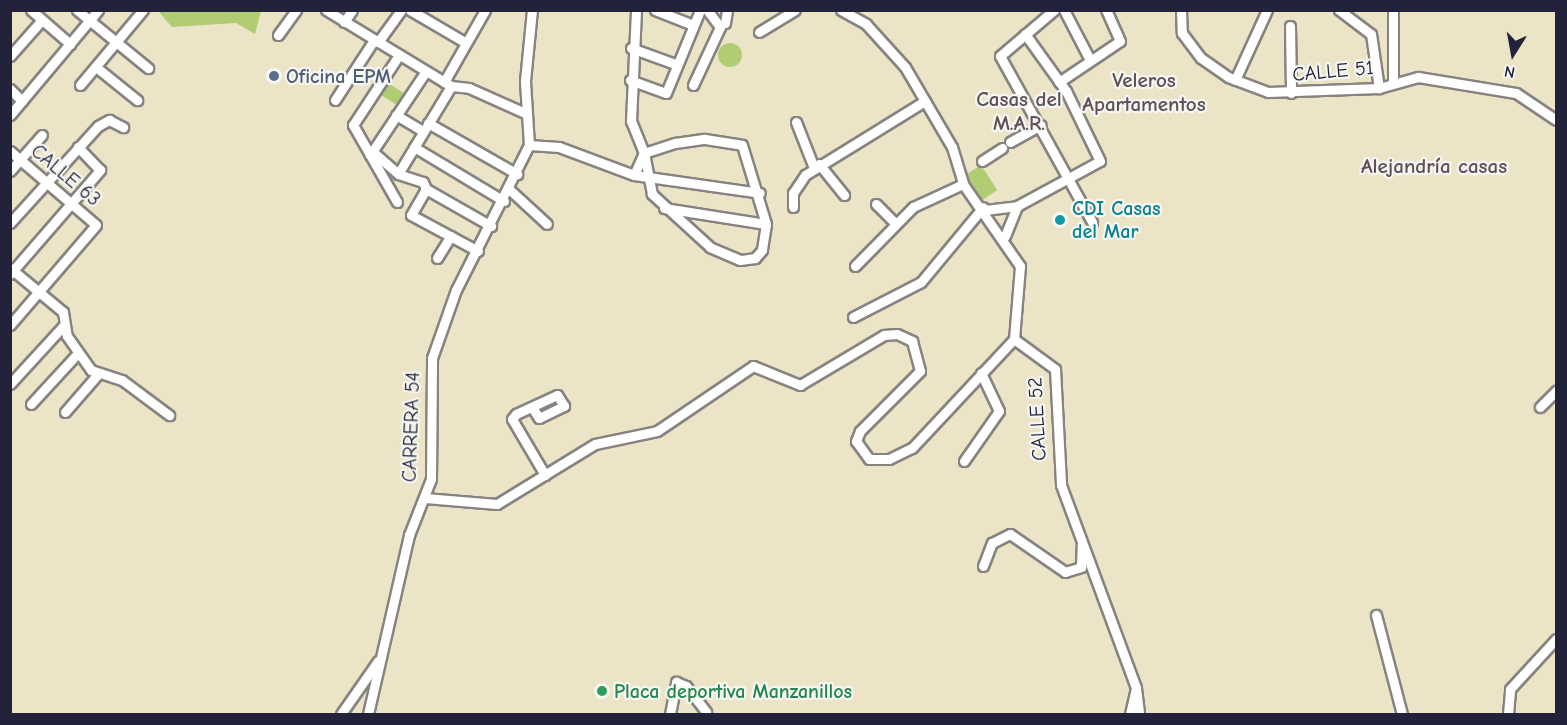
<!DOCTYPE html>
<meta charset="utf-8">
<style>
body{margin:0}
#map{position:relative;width:1567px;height:725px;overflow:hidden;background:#ece4c6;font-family:"Comic Neue",sans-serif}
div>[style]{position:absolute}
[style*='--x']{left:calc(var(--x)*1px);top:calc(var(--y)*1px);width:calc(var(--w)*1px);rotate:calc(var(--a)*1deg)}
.green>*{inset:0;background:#b1cd74;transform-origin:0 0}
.round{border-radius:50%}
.roads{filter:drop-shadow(2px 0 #878380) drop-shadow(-2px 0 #878380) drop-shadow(0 2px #878380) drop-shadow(0 -2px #878380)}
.minor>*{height:9px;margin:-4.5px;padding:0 4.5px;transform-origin:4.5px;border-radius:4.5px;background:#fff}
.dots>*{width:16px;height:16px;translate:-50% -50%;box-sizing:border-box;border:3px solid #f6f6f2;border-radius:50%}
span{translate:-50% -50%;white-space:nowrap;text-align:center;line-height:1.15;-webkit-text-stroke:4.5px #f6f6f2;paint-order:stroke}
.street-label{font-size:20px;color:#22223b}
.service-label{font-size:20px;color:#4e5e75;font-weight:700}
.left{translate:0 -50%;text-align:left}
.culture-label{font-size:20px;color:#0d838f;font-weight:700}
.leisure-label{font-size:20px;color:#27864d;font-weight:700}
.neighbourhood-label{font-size:21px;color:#605058;font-weight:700}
.frame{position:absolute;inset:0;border:12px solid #22223b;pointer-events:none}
.north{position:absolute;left:1483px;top:24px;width:60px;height:60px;-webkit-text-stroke:4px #f6f6f2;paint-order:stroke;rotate:191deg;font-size:16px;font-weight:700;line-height:24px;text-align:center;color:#22223b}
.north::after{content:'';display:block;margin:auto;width:21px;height:27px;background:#22223b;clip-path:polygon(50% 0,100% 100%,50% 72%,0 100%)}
</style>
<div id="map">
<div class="green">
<i style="clip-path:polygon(158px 11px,261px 11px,255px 34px,236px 23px,172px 27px)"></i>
<i class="round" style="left:718px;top:43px;width:24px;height:24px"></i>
<i style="left:388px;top:83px;width:22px;height:14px;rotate:32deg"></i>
<i style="left:981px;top:165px;width:30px;height:18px;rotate:57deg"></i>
</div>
<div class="roads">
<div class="minor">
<i style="--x:31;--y:10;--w:52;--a:41.1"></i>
<i style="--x:77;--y:10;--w:92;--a:39.2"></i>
<i style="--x:326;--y:10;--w:146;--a:31.3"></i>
<i style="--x:451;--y:86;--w:18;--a:6"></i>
<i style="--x:469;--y:88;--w:61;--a:24.1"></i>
<i style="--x:410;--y:10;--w:65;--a:30.5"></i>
<i style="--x:655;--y:10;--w:41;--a:21.5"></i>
<i style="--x:841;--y:10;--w:29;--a:29"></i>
<i style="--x:866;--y:24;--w:58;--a:47.8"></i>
<i style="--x:905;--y:67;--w:93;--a:59.6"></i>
<i style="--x:952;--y:147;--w:39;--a:73"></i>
<i style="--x:963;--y:184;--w:100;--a:55.2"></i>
<i style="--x:1020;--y:266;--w:73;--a:94.7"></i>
<i style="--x:1054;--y:10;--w:71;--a:139.6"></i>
<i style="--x:1000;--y:56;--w:190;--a:61"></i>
<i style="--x:1064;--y:10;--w:56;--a:62.5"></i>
<i style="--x:1181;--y:10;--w:23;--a:88"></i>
<i style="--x:1182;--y:33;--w:31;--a:53"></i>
<i style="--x:1201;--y:58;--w:33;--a:35"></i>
<i style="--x:1228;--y:77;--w:43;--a:20.6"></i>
<i style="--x:1268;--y:92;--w:111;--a:-2.1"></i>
<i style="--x:1379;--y:88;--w:41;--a:-15.8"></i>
<i style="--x:1418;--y:77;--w:99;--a:9.3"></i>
<i style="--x:1516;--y:93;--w:48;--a:34"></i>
<i style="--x:1339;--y:10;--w:40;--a:37"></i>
<i style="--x:1371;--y:34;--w:55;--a:81.6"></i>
<i style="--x:1393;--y:10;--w:71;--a:90"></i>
<i style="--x:344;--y:22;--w:14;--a:-56"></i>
<i style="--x:725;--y:23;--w:13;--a:-81"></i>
<i style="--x:1290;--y:26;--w:67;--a:89.1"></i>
<i style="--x:759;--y:32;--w:42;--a:-31.4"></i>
<i style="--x:278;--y:35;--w:31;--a:-54"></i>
<i style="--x:378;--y:42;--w:39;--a:-54"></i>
<i style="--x:631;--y:48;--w:47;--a:20"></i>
<i style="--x:10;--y:56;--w:48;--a:-48.4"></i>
<i style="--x:96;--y:67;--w:53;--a:38.8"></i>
<i style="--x:630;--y:80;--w:38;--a:20"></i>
<i style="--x:666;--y:93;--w:90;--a:-67.7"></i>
<i style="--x:1235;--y:80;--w:77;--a:-65.4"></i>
<i style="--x:444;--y:82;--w:83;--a:-60.3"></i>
<i style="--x:1059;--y:82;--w:73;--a:-33.9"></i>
<i style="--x:1120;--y:41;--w:34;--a:-114"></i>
<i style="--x:80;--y:85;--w:98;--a:-50"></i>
<i style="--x:693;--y:85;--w:64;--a:-65"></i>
<i style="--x:720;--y:27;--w:21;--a:-127"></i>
<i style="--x:10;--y:89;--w:17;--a:45"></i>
<i style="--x:335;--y:100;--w:72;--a:-57"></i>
<i style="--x:10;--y:115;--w:137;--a:-50"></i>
<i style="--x:396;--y:115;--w:31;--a:31"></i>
<i style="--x:796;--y:122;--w:49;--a:68.6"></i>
<i style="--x:428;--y:123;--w:103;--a:29.8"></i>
<i style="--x:1010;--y:142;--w:35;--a:-29"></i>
<i style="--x:529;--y:145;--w:30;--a:4"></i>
<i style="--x:559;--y:147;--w:80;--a:20.5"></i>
<i style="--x:634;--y:175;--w:127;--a:8.1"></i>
<i style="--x:414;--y:147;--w:105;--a:31"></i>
<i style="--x:10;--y:151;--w:113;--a:40.7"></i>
<i style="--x:96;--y:225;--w:132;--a:130.7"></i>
<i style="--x:373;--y:152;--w:33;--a:41"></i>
<i style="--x:398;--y:174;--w:26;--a:18"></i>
<i style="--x:423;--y:182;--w:8;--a:67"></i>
<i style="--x:370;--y:155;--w:101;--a:-56.3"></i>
<i style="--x:982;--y:161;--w:24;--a:-33"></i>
<i style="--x:819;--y:164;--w:40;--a:51"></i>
<i style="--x:10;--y:171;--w:48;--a:-48.4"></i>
<i style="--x:398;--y:174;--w:103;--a:-58.9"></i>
<i style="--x:634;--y:175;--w:24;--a:-66"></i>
<i style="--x:644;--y:153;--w:33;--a:-18"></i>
<i style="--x:675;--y:143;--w:30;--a:-8"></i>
<i style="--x:705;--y:139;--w:37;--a:9"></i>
<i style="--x:742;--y:145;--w:83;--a:73.1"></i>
<i style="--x:766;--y:224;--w:26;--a:99"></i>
<i style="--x:762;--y:250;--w:11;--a:131"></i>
<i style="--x:755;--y:258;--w:15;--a:172"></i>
<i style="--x:740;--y:260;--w:33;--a:-157"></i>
<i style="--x:710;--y:247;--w:79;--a:-137.6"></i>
<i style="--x:652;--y:194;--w:42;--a:-101"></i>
<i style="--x:644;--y:153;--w:35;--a:-112"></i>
<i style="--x:631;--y:121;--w:111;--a:-87.4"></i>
<i style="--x:426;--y:189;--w:30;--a:120"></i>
<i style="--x:411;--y:215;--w:76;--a:28.2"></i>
<i style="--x:426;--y:189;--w:75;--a:29.6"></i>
<i style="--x:510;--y:190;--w:50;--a:42.6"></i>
<i style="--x:397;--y:202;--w:89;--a:-119.7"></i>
<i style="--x:353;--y:125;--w:84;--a:-56.7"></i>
<i style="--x:876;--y:204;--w:27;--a:45"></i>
<i style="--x:793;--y:207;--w:14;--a:-90"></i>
<i style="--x:793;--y:193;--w:22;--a:-56"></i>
<i style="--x:805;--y:175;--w:141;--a:-31.7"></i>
<i style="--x:664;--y:208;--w:103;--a:8.9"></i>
<i style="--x:985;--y:210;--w:32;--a:-7"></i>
<i style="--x:1017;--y:206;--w:94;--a:-28.5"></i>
<i style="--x:1100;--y:161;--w:78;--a:-115.9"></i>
<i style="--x:1066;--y:91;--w:70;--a:-125.7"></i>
<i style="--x:10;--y:223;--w:131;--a:-47.8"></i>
<i style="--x:98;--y:126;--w:13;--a:-29"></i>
<i style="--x:109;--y:120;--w:16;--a:27"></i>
<i style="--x:1005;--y:236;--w:32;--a:-68"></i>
<i style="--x:437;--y:258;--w:26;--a:-58"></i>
<i style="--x:855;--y:266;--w:83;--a:-45.5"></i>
<i style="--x:913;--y:207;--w:55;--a:-24.7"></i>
<i style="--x:10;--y:268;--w:69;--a:39.7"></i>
<i style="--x:63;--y:312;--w:24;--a:81"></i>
<i style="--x:67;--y:336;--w:42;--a:54.8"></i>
<i style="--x:91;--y:370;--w:33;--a:18"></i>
<i style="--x:122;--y:380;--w:59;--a:36.7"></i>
<i style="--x:10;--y:274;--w:138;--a:-49.1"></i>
<i style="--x:100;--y:170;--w:32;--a:-134"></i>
<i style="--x:853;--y:317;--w:76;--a:-27.2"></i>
<i style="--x:921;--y:282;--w:97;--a:-50.4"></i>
<i style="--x:1014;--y:339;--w:51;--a:36.2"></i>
<i style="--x:1055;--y:369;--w:116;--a:87"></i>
<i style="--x:1061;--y:485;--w:216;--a:69.7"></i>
<i style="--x:1136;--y:688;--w:26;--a:83"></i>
<i style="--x:10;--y:384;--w:80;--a:-47.5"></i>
<i style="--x:31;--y:404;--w:68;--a:-47.4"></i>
<i style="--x:532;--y:407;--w:13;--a:58"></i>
<i style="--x:539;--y:418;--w:28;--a:-26"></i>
<i style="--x:564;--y:406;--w:13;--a:-122"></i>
<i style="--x:557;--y:395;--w:45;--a:155.1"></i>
<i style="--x:516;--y:414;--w:6;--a:129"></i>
<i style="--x:512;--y:419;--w:65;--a:59.5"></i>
<i style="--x:1540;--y:407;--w:23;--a:-45"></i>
<i style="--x:65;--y:412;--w:50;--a:-49"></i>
<i style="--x:964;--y:461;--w:61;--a:-55"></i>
<i style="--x:999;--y:411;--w:42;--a:-115.3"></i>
<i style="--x:425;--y:498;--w:72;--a:4.8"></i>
<i style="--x:497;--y:504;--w:115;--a:-31.5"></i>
<i style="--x:595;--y:444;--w:63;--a:-11.8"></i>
<i style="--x:657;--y:431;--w:116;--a:-34.1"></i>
<i style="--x:753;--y:366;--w:51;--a:22"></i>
<i style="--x:800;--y:385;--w:98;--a:-30.8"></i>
<i style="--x:884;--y:335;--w:13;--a:-4"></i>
<i style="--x:897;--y:334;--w:17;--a:25"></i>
<i style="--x:912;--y:341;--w:31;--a:75"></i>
<i style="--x:920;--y:371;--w:85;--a:135"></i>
<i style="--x:860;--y:431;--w:11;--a:112"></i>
<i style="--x:856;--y:441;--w:22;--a:54"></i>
<i style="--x:869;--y:459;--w:20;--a:0"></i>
<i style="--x:889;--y:459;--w:25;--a:-26"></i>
<i style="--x:912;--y:448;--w:149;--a:-46.9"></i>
<i style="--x:983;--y:566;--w:25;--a:-69"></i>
<i style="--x:992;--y:543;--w:20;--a:-27"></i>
<i style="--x:1010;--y:534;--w:67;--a:34.6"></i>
<i style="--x:1065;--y:572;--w:17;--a:-17"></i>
<i style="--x:1081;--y:567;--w:23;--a:-88"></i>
<i style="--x:1376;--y:615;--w:102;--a:75.3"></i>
<i style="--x:341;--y:714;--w:65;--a:-55.1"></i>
<i style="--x:368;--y:714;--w:184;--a:-77.1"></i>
<i style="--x:409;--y:535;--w:60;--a:-68.6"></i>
<i style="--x:431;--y:479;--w:121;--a:-89.5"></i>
<i style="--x:432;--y:358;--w:72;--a:-70.6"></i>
<i style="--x:456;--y:290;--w:162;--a:-63.3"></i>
<i style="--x:529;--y:145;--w:64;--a:-93.6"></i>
<i style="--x:525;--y:81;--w:71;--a:-84.4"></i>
<i style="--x:670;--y:714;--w:33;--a:-79"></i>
<i style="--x:676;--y:682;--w:11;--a:22"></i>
<i style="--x:686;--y:686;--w:33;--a:52"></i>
<i style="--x:1130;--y:714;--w:27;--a:-77"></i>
<i style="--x:1508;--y:714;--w:25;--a:-85"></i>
<i style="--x:1510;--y:689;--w:68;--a:-47.4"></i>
</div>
</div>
<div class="dots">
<i style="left:274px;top:76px;background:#5c6f8a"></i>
<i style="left:1060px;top:220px;background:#0f9aa8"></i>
<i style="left:602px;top:691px;background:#2e9e5b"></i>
</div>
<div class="street-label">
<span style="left:1333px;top:71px;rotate:-5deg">CALLE 51</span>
<span style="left:66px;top:175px;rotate:40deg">CALLE 63</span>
<span style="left:1037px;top:419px;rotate:-93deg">CALLE 52</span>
<span style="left:411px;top:427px;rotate:-88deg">CARRERA 54</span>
</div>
<div class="service-label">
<span class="left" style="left:286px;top:76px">Oficina EPM</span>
</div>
<div class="culture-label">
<span class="left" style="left:1072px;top:220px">CDI Casas<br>del Mar</span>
</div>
<div class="leisure-label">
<span class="left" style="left:614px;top:691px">Placa deportiva Manzanillos</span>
</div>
<div class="neighbourhood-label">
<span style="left:1144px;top:92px">Veleros<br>Apartamentos</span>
<span style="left:1019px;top:111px">Casas del<br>M.A.R.</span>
<span style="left:1434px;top:166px">Alejandría casas</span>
</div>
<div class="frame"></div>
<div class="north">N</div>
</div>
